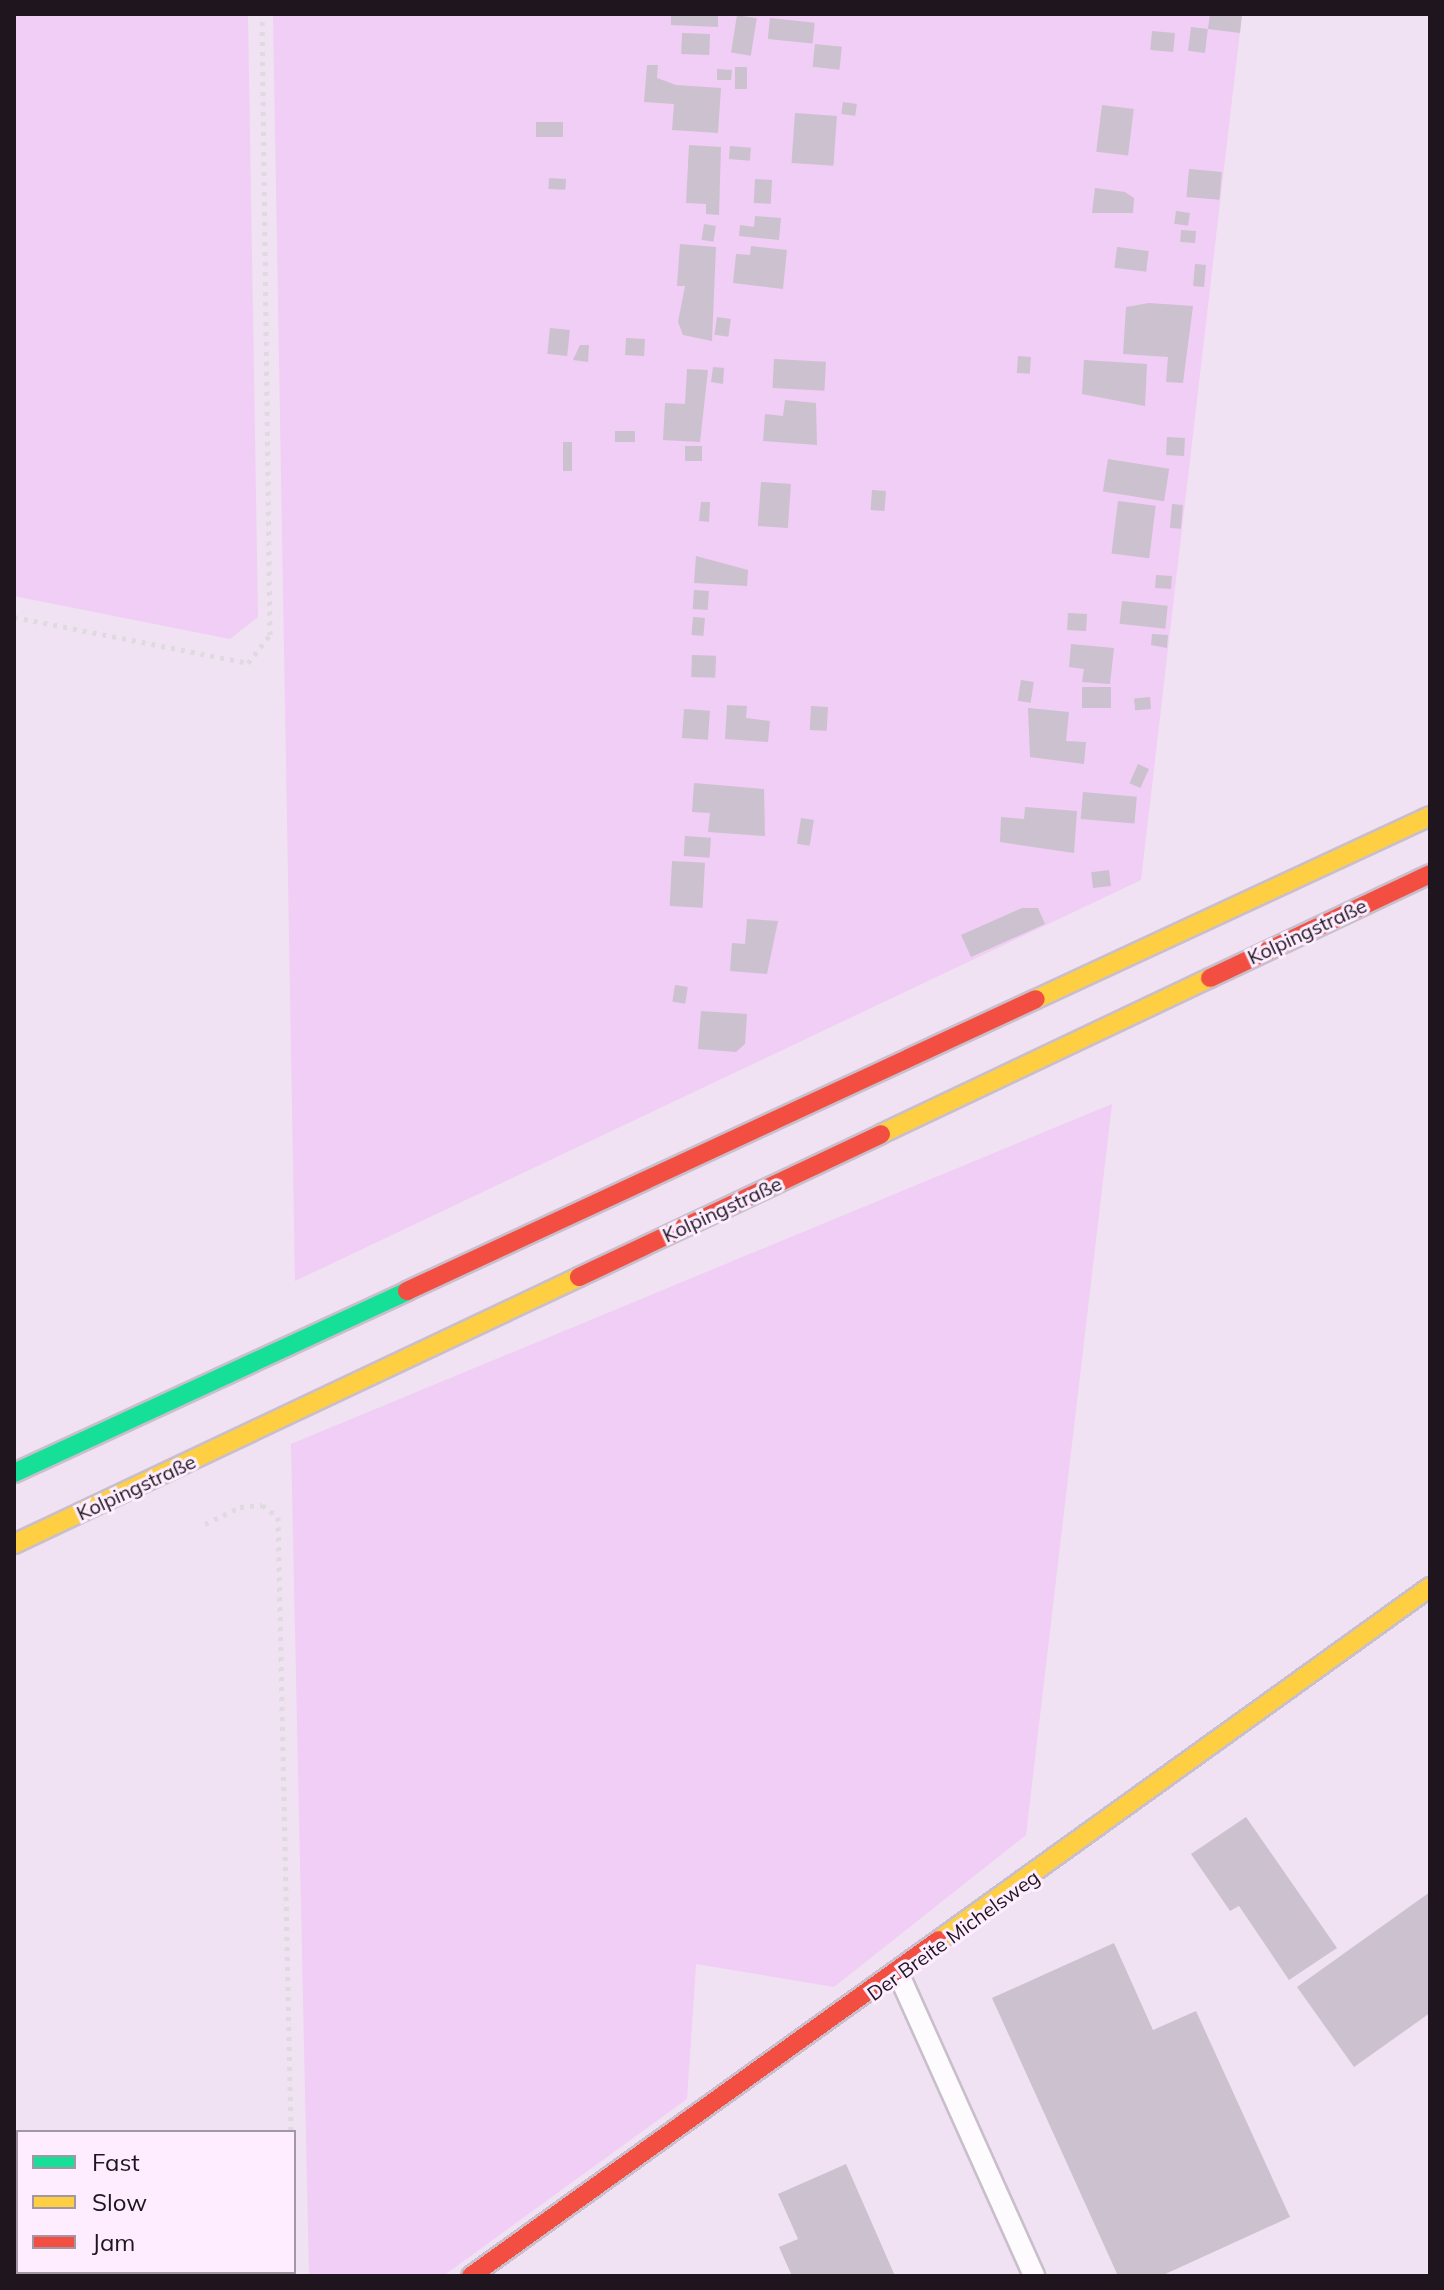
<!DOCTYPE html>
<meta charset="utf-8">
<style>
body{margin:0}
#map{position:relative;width:1444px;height:2290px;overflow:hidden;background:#f0e2f2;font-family:Mulish,sans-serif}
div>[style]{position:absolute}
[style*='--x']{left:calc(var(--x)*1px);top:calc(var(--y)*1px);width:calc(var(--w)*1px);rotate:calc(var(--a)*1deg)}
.green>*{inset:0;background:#f1cef5}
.building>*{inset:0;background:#ccc1ce;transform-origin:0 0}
.path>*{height:5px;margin-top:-2.5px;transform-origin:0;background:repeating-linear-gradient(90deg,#dfdadf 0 4px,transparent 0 10px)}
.roads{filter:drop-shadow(2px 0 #c9becb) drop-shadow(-2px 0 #c9becb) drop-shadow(0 2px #c9becb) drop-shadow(0 -2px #c9becb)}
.lane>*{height:20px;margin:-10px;padding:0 10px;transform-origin:10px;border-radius:10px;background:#fdfbfd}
.fast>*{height:18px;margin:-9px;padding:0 9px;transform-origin:9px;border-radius:9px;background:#16e098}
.slow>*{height:18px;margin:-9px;padding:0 9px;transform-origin:9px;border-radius:9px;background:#ffcf43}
.jam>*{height:18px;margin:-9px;padding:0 9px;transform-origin:9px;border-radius:9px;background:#f24e42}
span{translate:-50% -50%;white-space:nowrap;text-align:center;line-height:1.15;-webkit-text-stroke:6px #fdedff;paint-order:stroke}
.street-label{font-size:20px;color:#1e151f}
.frame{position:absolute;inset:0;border:16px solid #1e151f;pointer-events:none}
.legend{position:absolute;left:16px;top:2130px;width:280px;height:144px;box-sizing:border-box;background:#fdedff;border:2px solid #a497a5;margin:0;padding:10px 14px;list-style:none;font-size:24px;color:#1e151f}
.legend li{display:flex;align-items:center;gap:16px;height:40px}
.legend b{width:40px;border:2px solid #a497a5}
</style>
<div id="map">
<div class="green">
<i style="clip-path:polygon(14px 14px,248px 14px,258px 617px,230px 639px,14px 596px)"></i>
<i style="clip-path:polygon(273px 14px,1242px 14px,1141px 880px,295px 1281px)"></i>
<i style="clip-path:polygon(1112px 1104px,1026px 1835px,834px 1987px,696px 1964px,687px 2099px,443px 2276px,309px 2276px,291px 1444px)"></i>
</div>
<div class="building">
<i style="clip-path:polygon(671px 14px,718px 14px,718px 27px,671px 25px)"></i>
<i style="clip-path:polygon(1210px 14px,1242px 14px,1240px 33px,1208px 29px)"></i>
<i style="left:737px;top:15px;width:20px;height:38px;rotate:9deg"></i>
<i style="left:770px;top:18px;width:45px;height:21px;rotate:6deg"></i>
<i style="left:1191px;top:27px;width:17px;height:24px;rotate:7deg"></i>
<i style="left:1152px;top:31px;width:23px;height:19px;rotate:5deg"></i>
<i style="left:682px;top:33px;width:28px;height:21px;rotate:2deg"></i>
<i style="left:815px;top:44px;width:27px;height:23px;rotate:6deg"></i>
<i style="clip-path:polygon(647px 65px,658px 65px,657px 78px,676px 85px,721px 88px,718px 133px,672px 130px,674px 104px,644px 102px)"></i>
<i style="left:735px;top:67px;width:12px;height:22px"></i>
<i style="clip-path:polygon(717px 69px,732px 70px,731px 80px,717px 80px)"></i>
<i style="left:843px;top:102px;width:14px;height:12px;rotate:8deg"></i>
<i style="left:1102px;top:105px;width:32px;height:47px;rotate:7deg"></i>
<i style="left:795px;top:113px;width:42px;height:50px;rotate:4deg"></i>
<i style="left:536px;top:122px;width:27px;height:15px"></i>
<i style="clip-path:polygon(689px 145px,721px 147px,719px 215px,706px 214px,706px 204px,686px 203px)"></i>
<i style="left:730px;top:146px;width:21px;height:13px;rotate:5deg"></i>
<i style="left:1189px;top:169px;width:33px;height:28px;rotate:5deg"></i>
<i style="left:549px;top:178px;width:17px;height:11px;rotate:3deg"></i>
<i style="left:755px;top:179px;width:17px;height:24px;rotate:3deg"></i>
<i style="clip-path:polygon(1095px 188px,1125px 192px,1134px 198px,1133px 213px,1092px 213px)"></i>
<i style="left:1176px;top:211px;width:14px;height:13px;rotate:8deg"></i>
<i style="clip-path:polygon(755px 216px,781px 218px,779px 240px,739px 236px,740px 225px,754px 227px)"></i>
<i style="left:704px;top:224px;width:12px;height:16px;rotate:9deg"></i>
<i style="left:1181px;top:230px;width:15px;height:12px;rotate:4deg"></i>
<i style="clip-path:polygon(680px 244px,716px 247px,712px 341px,683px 335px,678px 322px,685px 286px,677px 286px)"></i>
<i style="clip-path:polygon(751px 246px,787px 250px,783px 289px,733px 283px,736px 254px,750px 255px)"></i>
<i style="left:1117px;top:247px;width:32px;height:21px;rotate:7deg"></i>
<i style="left:1195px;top:264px;width:11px;height:22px;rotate:5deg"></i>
<i style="clip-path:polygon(1149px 303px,1193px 306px,1183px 383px,1166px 382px,1168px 357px,1123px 354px,1126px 307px)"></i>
<i style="left:717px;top:317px;width:14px;height:18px;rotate:8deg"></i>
<i style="left:550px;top:328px;width:20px;height:26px;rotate:6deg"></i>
<i style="left:626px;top:338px;width:19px;height:17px;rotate:3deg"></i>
<i style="clip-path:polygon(580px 345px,589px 345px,588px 362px,573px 360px)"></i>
<i style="left:1018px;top:356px;width:13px;height:17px;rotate:4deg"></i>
<i style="left:774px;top:359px;width:52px;height:29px;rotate:3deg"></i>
<i style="clip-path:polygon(1084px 360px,1147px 364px,1145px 406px,1082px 394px)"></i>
<i style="clip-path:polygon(713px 367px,724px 368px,723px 384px,711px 382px)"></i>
<i style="clip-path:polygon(687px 369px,708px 370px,700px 442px,663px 440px,665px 403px,685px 404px)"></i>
<i style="clip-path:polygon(785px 400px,816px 403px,817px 445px,763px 441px,765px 414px,783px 416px)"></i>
<i style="left:615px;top:431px;width:20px;height:11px"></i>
<i style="left:1167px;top:437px;width:18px;height:18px;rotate:3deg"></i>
<i style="left:563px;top:442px;width:9px;height:29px"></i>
<i style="left:685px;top:446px;width:17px;height:15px"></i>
<i style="left:1108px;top:459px;width:62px;height:33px;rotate:9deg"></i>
<i style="left:761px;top:482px;width:30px;height:44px;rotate:4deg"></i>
<i style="left:872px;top:490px;width:14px;height:20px;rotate:4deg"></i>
<i style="left:1118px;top:501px;width:38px;height:53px;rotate:7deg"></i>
<i style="clip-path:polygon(701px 502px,710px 502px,709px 522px,699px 521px)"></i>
<i style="left:1172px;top:504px;width:11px;height:24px;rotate:5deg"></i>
<i style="clip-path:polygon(696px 556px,748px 570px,747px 586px,694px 583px)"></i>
<i style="left:1156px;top:575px;width:16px;height:13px;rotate:4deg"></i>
<i style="left:694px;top:590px;width:15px;height:19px;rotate:4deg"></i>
<i style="left:1122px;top:601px;width:46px;height:23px;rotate:6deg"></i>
<i style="left:1068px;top:613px;width:19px;height:17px;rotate:3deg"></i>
<i style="left:693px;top:617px;width:12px;height:18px;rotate:5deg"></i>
<i style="clip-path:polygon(1152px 634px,1168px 635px,1167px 648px,1151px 645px)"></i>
<i style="clip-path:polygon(1071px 644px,1114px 648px,1110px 684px,1082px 682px,1084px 669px,1069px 667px)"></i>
<i style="left:692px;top:655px;width:24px;height:22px;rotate:2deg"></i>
<i style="left:1021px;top:680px;width:13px;height:21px;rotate:9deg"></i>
<i style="left:1082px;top:687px;width:29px;height:21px"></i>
<i style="left:1150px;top:697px;width:12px;height:16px;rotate:85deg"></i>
<i style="clip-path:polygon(727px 705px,747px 706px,746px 718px,770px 721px,768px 742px,725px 739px)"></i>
<i style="left:811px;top:706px;width:17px;height:24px;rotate:3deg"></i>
<i style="clip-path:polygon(1028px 708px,1069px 712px,1066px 741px,1086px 742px,1084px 764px,1030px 757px)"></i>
<i style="left:684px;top:709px;width:26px;height:29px;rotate:4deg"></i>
<i style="left:1138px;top:764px;width:12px;height:21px;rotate:24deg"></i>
<i style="clip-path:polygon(694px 783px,764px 789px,765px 836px,708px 832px,710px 813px,692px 812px)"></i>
<i style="left:1083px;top:792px;width:54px;height:27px;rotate:5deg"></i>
<i style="clip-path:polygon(1025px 807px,1077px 811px,1074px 853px,1000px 842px,1001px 817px,1024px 819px)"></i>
<i style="left:801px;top:818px;width:13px;height:26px;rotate:9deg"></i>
<i style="left:685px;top:836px;width:26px;height:20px;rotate:4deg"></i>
<i style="left:672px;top:861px;width:33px;height:45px;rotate:3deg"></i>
<i style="left:1109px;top:870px;width:16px;height:18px;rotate:83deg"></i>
<i style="clip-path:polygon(1022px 908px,1038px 908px,1045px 924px,971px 957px,961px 935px)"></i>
<i style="clip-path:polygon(747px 919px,778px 921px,767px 974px,730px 971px,732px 943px,745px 944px)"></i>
<i style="left:675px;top:985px;width:13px;height:17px;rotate:9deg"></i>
<i style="clip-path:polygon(701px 1011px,747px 1014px,745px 1044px,736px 1052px,698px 1049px)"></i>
<i style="clip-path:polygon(1246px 1817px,1337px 1948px,1289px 1980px,1239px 1906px,1230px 1911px,1191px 1854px)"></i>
<i style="clip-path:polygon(1430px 1892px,1430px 2013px,1354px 2067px,1297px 1987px)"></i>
<i style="clip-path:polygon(1114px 1943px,1153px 2030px,1196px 2011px,1290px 2217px,1161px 2276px,1118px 2276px,992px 1998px)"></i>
<i style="clip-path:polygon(846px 2164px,895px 2276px,792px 2276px,779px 2247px,798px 2239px,778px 2194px)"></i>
</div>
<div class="path">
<i style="--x:14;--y:617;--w:238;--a:11.1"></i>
<i style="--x:248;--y:663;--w:36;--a:-52"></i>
<i style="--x:270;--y:635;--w:621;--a:-90.74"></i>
<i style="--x:205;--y:1524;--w:39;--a:-26"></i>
<i style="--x:240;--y:1507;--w:22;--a:-5"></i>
<i style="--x:262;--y:1505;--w:20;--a:37"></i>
<i style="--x:278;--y:1517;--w:615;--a:88.79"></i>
<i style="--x:293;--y:2272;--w:4;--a:90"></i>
</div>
<div class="roads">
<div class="lane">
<i style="--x:899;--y:1975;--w:330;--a:65.8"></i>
</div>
<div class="fast">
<i style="--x:14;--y:1473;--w:433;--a:-24.8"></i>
</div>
<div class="slow">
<i style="--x:1036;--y:999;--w:434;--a:-24.9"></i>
<i style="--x:881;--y:1134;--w:364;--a:-25.4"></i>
<i style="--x:14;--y:1544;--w:625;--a:-25.29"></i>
<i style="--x:939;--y:1940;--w:605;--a:-35.71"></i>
</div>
<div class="jam">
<i style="--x:1210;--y:978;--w:243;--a:-25.3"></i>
<i style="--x:579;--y:1277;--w:334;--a:-25.3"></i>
<i style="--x:407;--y:1291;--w:693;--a:-24.9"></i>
<i style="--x:471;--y:2276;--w:576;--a:-35.68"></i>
</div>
</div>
<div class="street-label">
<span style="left:1307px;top:931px;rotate:-25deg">Kolpingstraße</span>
<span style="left:722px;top:1209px;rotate:-25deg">Kolpingstraße</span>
<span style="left:136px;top:1487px;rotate:-25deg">Kolpingstraße</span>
<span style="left:953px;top:1935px;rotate:-36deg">Der Breite Michelsweg</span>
</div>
<div class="frame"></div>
<ul class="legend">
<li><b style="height:10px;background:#16e098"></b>Fast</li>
<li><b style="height:10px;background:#ffcf43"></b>Slow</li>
<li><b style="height:10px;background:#f24e42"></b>Jam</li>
</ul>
</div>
